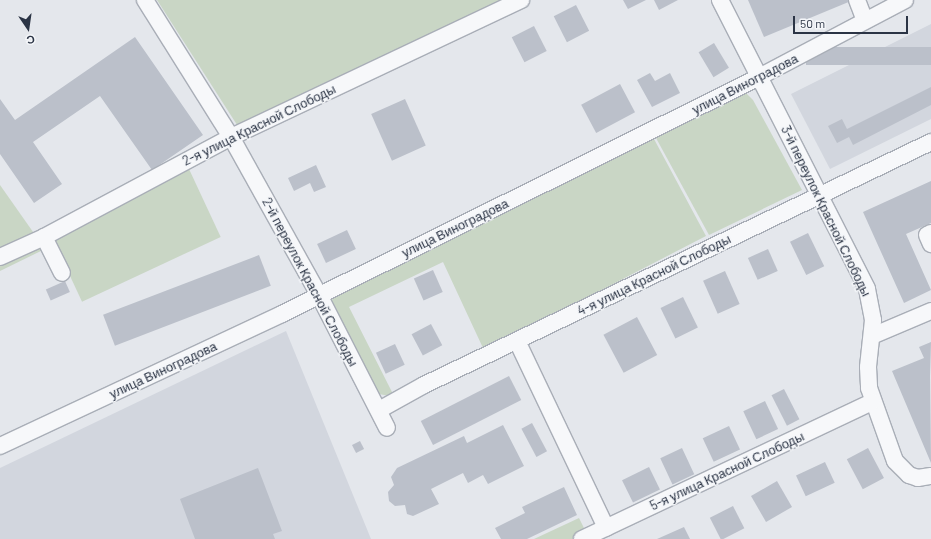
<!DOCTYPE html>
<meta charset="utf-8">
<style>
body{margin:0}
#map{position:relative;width:931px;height:539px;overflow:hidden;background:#e4e7ec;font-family:Barlow,sans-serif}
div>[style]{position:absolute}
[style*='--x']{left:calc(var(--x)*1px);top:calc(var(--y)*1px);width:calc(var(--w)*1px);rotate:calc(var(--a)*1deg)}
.built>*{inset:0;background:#d2d6de}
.green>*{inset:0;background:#c9d6c5;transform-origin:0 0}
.building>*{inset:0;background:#bbc0ca;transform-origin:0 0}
.roads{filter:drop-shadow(1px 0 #a9aeb7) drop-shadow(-1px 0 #a9aeb7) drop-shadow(0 1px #a9aeb7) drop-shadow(0 -1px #a9aeb7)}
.minor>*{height:16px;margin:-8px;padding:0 8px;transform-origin:8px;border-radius:8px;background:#f7f8fa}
span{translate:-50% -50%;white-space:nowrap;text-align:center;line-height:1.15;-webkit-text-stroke:3px #f4f6f9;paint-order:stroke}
.street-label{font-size:13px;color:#2b3445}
.north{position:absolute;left:8px;top:8px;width:40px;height:40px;-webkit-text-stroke:3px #f4f6f9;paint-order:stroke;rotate:167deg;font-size:11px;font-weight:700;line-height:16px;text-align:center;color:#2b3445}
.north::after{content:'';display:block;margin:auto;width:14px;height:18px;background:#2b3445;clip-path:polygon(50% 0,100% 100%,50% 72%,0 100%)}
.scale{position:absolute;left:793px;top:16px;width:115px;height:18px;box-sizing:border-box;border:2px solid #2b3445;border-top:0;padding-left:5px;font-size:12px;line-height:14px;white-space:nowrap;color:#2b3445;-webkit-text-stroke:3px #f4f6f9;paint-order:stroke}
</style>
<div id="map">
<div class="built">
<i style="clip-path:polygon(931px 24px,931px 119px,830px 169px,791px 94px)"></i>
<i style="clip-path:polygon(286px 331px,371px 539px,0 539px,0 468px)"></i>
</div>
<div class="green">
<i style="clip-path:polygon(157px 0,505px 0,239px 128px)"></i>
<i style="clip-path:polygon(746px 93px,753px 100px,802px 190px,709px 235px,656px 138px)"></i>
<i style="clip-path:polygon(evenodd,654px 139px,706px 236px,394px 397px,374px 393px,333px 315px,332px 300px,336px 292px,654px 139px,443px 262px,483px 348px,393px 394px,349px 307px,443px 262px)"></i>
<i style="left:189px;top:169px;width:75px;height:153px;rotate:65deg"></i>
<i style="clip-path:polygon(0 185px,45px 249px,0 271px)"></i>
<i style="clip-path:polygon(579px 518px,586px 532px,572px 539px,534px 539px)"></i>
</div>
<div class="building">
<i style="clip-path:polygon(623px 0,646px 0,628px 9px)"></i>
<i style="clip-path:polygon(654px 0,678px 0,659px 10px)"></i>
<i style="clip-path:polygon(748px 0,851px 0,851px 1px,764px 37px)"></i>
<i style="left:576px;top:5px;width:29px;height:25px;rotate:63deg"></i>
<i style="left:534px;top:26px;width:28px;height:25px;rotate:63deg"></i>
<i style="clip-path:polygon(135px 37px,203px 135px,152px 170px,100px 96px,33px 142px,62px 184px,34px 203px,0 154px,0 99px,15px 120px)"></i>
<i style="left:714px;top:43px;width:29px;height:18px;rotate:59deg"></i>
<i style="left:931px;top:47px;width:18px;height:125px;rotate:90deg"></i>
<i style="clip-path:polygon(650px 73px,655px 81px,670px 73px,680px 93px,652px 107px,637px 80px)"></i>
<i style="left:620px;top:84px;width:32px;height:44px;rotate:62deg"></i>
<i style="clip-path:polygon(931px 87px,931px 105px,853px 145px,849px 137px,837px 143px,828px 126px,842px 119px,847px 129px)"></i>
<i style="left:405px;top:99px;width:51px;height:37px;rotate:66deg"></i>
<i style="clip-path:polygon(316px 165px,326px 187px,314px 192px,310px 183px,294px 191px,288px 178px)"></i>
<i style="clip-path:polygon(931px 181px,931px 223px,906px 234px,931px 290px,904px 303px,863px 212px)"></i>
<i style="left:347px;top:230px;width:21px;height:33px;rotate:65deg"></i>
<i style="left:808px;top:233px;width:37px;height:20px;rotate:64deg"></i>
<i style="left:768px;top:249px;width:24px;height:22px;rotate:66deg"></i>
<i style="left:259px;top:255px;width:33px;height:167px;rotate:69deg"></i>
<i style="left:433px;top:270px;width:24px;height:21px;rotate:66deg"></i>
<i style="left:725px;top:271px;width:36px;height:24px;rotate:66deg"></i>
<i style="left:65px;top:281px;width:12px;height:21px;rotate:66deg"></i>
<i style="left:683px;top:297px;width:34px;height:25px;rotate:64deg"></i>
<i style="left:637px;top:317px;width:43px;height:38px;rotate:62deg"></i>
<i style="left:431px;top:324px;width:24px;height:22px;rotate:62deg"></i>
<i style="clip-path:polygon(931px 342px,930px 376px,931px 463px,892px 371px,924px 358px,919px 347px)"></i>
<i style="left:395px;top:344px;width:23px;height:21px;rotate:65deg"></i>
<i style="left:509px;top:376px;width:27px;height:99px;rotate:63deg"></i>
<i style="left:784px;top:389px;width:34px;height:14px;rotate:63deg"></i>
<i style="left:765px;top:401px;width:31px;height:24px;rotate:65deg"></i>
<i style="left:532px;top:423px;width:32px;height:12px;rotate:62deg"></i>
<i style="clip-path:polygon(503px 425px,524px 466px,488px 484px,483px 475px,468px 483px,463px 473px,431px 489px,439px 504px,413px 516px,407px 514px,405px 505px,395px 506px,389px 501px,388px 492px,394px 485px,391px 477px,397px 468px,464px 436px,467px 443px)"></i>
<i style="left:729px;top:426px;width:26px;height:29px;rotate:65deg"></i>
<i style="left:360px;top:441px;width:9px;height:9px;rotate:63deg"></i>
<i style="left:682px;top:448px;width:29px;height:24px;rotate:65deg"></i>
<i style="left:868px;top:448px;width:34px;height:24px;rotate:62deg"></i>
<i style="left:825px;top:462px;width:23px;height:32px;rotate:65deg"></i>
<i style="left:649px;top:467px;width:25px;height:30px;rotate:64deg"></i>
<i style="clip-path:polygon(258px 468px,282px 531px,273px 534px,275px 539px,195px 539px,180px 499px)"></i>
<i style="left:777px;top:481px;width:30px;height:30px;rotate:60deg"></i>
<i style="clip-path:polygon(564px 487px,577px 515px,527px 539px,501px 539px,495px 528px,525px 513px,522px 507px)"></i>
<i style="left:733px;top:506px;width:25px;height:26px;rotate:63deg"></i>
<i style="clip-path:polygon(684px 527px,690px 539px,657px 539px)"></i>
</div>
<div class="roads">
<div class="minor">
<i style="--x:145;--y:0;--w:162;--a:57.9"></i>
<i style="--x:231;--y:137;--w:181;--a:60.9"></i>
<i style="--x:319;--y:295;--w:149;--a:62.9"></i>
<i style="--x:720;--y:0;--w:324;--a:63"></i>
<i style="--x:867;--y:289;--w:32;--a:79"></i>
<i style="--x:873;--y:320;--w:47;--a:96.1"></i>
<i style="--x:868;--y:367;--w:21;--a:87"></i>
<i style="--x:869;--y:388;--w:77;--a:70.4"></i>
<i style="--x:895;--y:461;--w:20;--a:45"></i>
<i style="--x:909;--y:475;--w:9;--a:18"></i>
<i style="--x:918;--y:478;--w:13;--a:-9"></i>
<i style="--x:857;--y:0;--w:22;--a:69"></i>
<i style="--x:931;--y:233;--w:4;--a:153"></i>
<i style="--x:927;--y:235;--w:10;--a:66"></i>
<i style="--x:44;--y:237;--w:40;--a:63.4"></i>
<i style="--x:0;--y:257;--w:48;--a:-24.4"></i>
<i style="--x:44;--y:237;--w:212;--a:-28.1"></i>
<i style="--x:231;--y:137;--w:321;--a:-25.3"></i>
<i style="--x:872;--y:336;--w:64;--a:-23"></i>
<i style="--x:517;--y:341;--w:207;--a:64.5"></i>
<i style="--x:379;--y:410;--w:51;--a:-29.1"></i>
<i style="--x:424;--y:385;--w:562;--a:-25.61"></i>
<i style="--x:0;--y:446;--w:311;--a:-25.1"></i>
<i style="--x:282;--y:314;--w:533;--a:-26.42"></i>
<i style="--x:759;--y:77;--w:165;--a:-27.8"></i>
<i style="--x:582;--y:539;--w:321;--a:-25.3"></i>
</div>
</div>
<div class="street-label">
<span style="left:745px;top:84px;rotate:-27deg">улица Виноградова</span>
<span style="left:259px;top:125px;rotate:-26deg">2-я улица Красной Слободы</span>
<span style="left:826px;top:211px;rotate:64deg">3-й переулок Красной Слободы</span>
<span style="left:455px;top:228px;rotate:-26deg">улица Виноградова</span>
<span style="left:654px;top:275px;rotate:-26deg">4-я улица Красной Слободы</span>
<span style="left:310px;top:282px;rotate:62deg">2-й переулок Красной Слободы</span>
<span style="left:163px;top:370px;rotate:-25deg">улица Виноградова</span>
<span style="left:727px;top:471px;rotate:-25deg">5-я улица Красной Слободы</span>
</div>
<div class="north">С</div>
<div class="scale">50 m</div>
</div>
